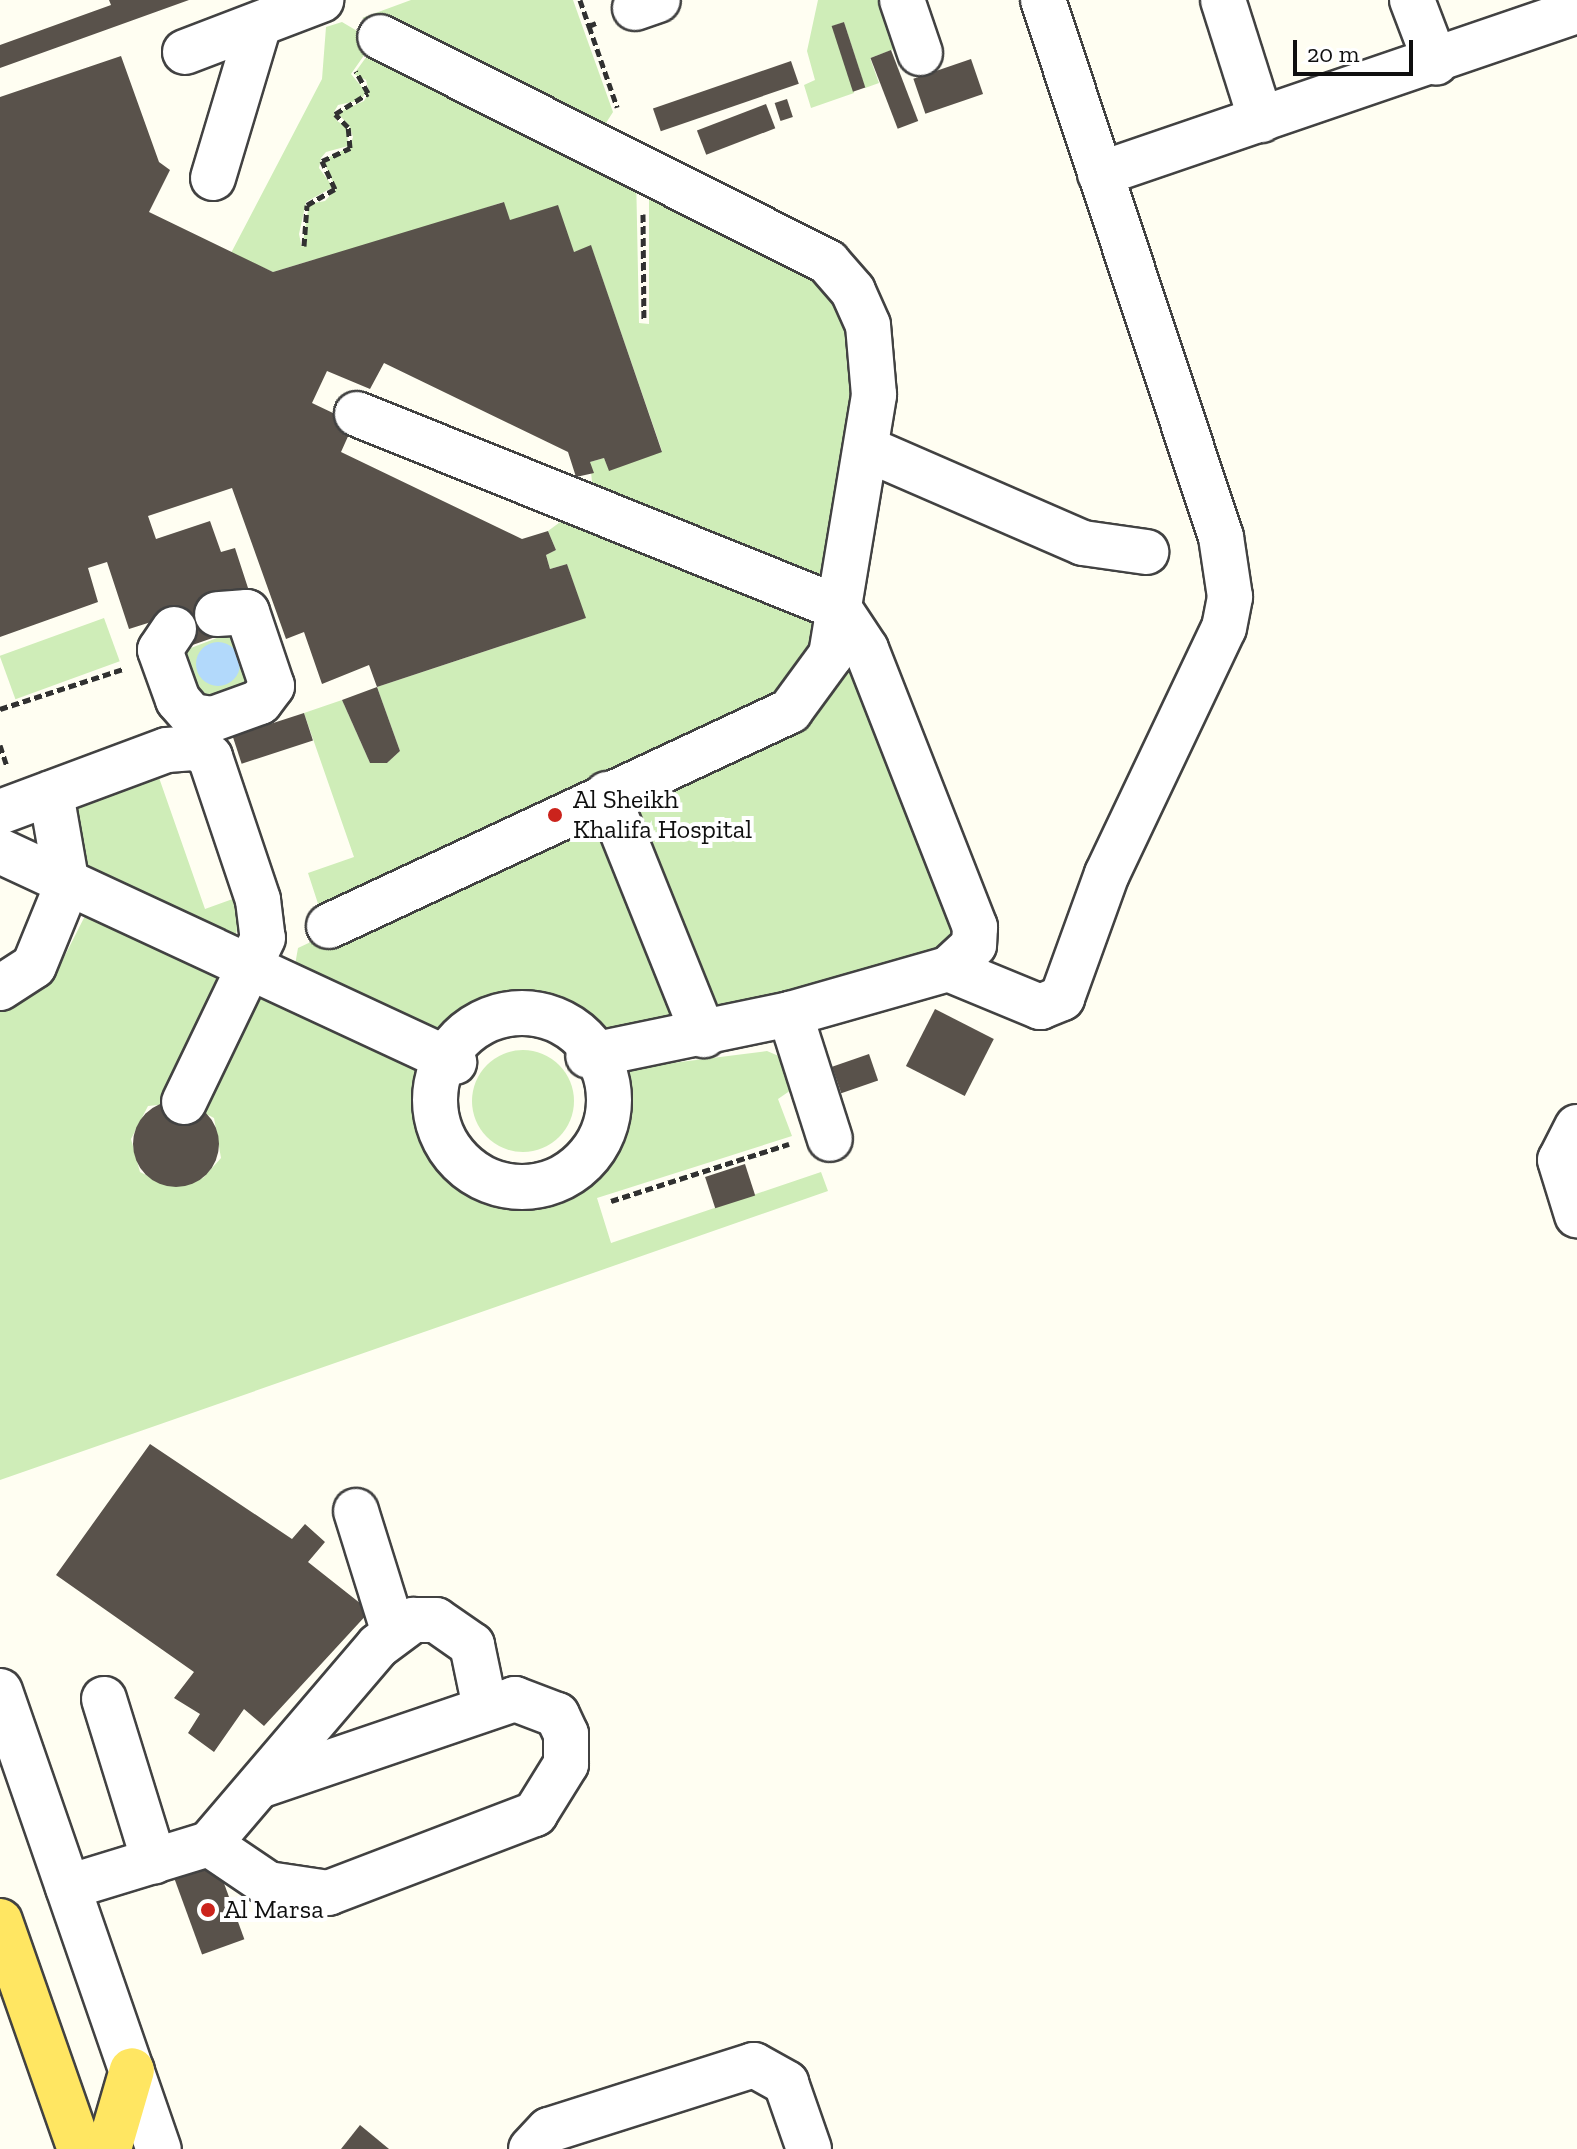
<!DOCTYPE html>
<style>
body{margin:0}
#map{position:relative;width:1577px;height:2149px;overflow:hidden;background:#fffef2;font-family:"Zilla Slab",serif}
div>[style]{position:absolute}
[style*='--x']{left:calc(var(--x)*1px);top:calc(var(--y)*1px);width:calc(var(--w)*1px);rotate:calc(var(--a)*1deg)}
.green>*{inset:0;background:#cfedb8;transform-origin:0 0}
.round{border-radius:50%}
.water>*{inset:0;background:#b2d9fb}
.building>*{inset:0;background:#59524b;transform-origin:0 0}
.path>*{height:5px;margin-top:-2.5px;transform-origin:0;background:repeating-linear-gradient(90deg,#313131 0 8px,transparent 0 12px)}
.roads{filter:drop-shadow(2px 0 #424242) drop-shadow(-2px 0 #424242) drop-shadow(0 2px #424242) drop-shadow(0 -2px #424242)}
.minor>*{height:44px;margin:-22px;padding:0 22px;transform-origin:22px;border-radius:22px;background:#fff}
.minor>.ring{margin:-22px;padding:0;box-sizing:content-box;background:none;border:44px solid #fff;border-radius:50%}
.major>*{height:44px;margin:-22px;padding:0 22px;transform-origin:22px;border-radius:22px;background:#ffe662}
.dots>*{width:22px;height:22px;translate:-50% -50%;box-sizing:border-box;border:4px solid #fff;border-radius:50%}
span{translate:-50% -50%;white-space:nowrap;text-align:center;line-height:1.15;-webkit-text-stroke:8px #fff;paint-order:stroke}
.poi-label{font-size:26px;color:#0f0f0f}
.left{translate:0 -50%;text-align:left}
.scale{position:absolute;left:1293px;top:40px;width:120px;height:36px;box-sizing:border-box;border:4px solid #0f0f0f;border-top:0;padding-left:10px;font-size:24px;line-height:28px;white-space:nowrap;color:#0f0f0f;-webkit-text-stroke:6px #fff;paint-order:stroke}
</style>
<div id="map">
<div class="green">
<i style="clip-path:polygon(411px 0,573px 0,613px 112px,597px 137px,362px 18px)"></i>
<i style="clip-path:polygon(818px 0,883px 0,900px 47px,870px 58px,879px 83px,865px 88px,844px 22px,833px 26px,854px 93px,811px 108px,804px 85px,815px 80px,807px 51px)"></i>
<i style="clip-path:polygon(342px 22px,374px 41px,351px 74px,366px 92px,361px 100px,338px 105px,334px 112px,337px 121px,347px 127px,348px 146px,326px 152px,321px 158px,319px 168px,333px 187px,306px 202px,299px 234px,302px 248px,309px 204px,325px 201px,336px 189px,323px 160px,350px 147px,353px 137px,349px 125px,337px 113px,364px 101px,369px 92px,366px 80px,354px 74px,377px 42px,636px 172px,639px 323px,649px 324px,649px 181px,794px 250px,863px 335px,829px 584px,594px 502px,590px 462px,604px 458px,609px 470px,662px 451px,591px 246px,574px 252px,510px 220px,503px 202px,319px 264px,316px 259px,273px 272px,231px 253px,322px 79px,326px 27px)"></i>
<i style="clip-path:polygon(575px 511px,817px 609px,810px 678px,323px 919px,308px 873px,354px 857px,304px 713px,342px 700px,370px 763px,387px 763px,400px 751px,377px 687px,585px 618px,567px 564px,550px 569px,546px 555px,556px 550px,548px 531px)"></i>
<i style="left:104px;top:618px;width:46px;height:111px;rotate:70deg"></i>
<i style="left:235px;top:631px;width:56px;height:57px;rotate:69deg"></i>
<i style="clip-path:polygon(857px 647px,969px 946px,708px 1020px,631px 798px)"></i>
<i style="clip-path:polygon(157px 772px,205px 909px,241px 896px,236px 935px,227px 939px,90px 875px,71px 827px,77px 807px)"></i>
<i style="clip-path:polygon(597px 814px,688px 1013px,591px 1042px,547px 1012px,503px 1011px,446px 1045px,295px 965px,298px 948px,577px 816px)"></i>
<i style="clip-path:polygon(89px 908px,239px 977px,177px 1103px,148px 1106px,131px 1139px,140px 1172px,168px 1186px,203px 1178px,221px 1158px,214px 1118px,189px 1105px,249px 985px,430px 1073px,428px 1112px,440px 1146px,464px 1174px,504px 1192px,547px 1191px,597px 1158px,615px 1106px,608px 1071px,767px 1051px,781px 1057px,794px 1088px,778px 1099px,792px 1136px,597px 1198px,611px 1243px,821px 1172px,828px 1191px,0 1480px,0 1002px,52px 981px)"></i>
<i class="round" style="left:472px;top:1050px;width:102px;height:102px"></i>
</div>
<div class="water">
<i class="round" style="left:196px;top:642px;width:44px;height:44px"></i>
</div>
<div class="building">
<i style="clip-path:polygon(109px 0,189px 0,0 68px,0 45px,111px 5px)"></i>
<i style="left:844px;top:22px;width:69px;height:13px;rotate:72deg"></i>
<i style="left:891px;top:50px;width:76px;height:22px;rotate:69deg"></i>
<i style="clip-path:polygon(121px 56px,159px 162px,170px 170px,149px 212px,273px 272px,504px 202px,510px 220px,558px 205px,574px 252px,591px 245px,662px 452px,609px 471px,604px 458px,590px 462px,594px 473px,576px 477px,568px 452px,384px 363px,370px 389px,327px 371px,312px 403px,354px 423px,341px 452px,522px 539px,548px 531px,556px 550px,546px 555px,550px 569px,567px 564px,586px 618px,377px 687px,369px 665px,322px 684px,304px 632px,286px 639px,232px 488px,148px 516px,156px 539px,210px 521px,221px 552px,235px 548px,249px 591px,224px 634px,181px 649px,170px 616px,129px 629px,107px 562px,88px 568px,98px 602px,0 637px,0 97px)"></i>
<i style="left:971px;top:59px;width:37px;height:61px;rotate:71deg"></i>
<i style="left:791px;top:61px;width:24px;height:146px;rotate:71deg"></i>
<i style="left:787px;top:99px;width:19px;height:13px;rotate:72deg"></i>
<i style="left:766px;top:104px;width:26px;height:74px;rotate:69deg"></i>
<i style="clip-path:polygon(377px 687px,400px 751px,387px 763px,370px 763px,342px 700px)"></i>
<i style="left:304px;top:713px;width:29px;height:75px;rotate:72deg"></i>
<i style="left:935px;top:1009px;width:66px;height:64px;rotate:27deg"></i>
<i style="left:869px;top:1054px;width:28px;height:39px;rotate:71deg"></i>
<i class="round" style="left:133px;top:1101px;width:86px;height:86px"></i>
<i style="left:745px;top:1164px;width:33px;height:42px;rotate:72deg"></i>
<i style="clip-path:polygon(150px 1444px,292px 1539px,305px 1524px,325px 1542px,308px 1562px,370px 1611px,264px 1726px,244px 1709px,214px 1752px,188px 1733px,200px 1714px,174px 1698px,194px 1672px,56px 1575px)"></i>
<i style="left:217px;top:1864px;width:80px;height:45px;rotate:70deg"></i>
<i style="clip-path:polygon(360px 2125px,389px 2149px,341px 2149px)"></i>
</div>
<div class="path">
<i style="--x:580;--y:0;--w:28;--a:71"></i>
<i style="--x:596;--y:23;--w:8;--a:157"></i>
<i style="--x:589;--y:26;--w:86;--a:70.9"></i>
<i style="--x:643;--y:214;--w:107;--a:89.5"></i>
<i style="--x:304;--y:246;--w:41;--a:-85.8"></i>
<i style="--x:307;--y:205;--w:32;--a:-30"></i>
<i style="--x:335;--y:189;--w:31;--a:-115"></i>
<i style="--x:322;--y:161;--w:31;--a:-25"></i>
<i style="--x:350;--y:148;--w:21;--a:-95"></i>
<i style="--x:348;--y:127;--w:18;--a:-135"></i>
<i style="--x:335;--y:114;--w:39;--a:-32"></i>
<i style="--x:368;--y:93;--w:25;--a:-119"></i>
<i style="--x:0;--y:709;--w:129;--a:-18"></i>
<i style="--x:0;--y:745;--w:23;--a:72"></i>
<i style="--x:611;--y:1201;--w:187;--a:-17.8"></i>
</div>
<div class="roads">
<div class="minor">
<i style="--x:902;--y:0;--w:56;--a:71.2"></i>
<i style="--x:1223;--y:0;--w:126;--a:72.4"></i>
<i style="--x:1412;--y:0;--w:67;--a:69.1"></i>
<i style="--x:635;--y:8;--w:24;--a:-19"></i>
<i style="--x:185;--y:52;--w:146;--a:-20.9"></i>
<i style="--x:1100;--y:174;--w:504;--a:-18.87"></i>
<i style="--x:213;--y:178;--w:160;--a:-73.3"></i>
<i style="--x:357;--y:414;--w:520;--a:21.92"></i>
<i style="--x:839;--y:608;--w:49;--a:56.6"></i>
<i style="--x:866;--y:649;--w:299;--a:68.6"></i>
<i style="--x:975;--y:927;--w:18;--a:93"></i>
<i style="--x:974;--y:945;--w:35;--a:137"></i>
<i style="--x:948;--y:969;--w:164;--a:164.1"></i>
<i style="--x:790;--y:1014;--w:206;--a:168.3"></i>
<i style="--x:869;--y:450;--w:233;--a:23.5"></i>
<i style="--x:1083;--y:543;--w:64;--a:8.1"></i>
<i style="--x:174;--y:629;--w:25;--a:124"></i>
<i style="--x:160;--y:650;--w:53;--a:70.2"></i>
<i style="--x:178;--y:700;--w:21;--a:49"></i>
<i style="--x:192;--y:716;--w:21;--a:8"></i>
<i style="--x:213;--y:719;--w:50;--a:-19.9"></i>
<i style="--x:260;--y:702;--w:20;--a:-53"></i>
<i style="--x:272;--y:686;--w:78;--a:-108.7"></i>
<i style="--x:247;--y:612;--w:30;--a:176"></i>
<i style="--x:607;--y:794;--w:260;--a:68.1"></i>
<i style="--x:0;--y:812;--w:178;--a:-20.4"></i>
<i style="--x:167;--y:750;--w:30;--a:-4"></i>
<i style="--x:197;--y:748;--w:16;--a:35"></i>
<i style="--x:210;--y:757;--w:151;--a:71.4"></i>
<i style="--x:258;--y:900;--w:38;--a:83"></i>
<i style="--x:263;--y:938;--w:182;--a:115.7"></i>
<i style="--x:0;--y:851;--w:501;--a:24.93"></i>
<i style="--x:329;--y:926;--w:509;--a:-25"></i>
<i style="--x:790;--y:711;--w:69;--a:-53.8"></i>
<i style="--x:831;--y:655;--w:264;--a:-80.6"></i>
<i style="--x:874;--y:395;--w:70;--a:-94.9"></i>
<i style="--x:868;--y:325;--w:37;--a:-114"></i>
<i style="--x:853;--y:291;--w:38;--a:-131"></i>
<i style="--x:828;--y:262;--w:501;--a:-153.33"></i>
<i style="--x:948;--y:969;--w:100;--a:22.4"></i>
<i style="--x:1040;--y:1007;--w:24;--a:-22"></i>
<i style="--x:1062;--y:998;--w:132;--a:-70.1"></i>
<i style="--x:1107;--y:874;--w:272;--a:-64.6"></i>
<i style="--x:1224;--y:628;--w:32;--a:-79"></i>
<i style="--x:1230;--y:597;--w:61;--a:-98.5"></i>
<i style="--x:1221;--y:537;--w:566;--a:-108.34"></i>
<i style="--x:0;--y:988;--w:40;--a:-32.9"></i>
<i style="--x:34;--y:966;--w:87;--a:-67.8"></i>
<i style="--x:67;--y:885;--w:93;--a:-99.9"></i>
<i class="ring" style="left:435px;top:1013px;width:130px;height:130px"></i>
<i style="--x:790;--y:1014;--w:131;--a:72.3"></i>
<i style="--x:1577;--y:1127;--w:37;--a:117"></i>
<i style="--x:1560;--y:1160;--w:58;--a:72.8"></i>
<i style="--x:356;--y:1511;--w:125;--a:72.7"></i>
<i style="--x:0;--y:1691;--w:485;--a:70.9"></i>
<i style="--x:104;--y:1699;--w:170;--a:72.8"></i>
<i style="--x:209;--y:1844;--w:71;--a:34.1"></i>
<i style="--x:268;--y:1884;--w:61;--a:8.5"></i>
<i style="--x:328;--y:1893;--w:222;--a:-20.9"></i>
<i style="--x:535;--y:1814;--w:59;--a:-58.2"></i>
<i style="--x:566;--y:1764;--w:30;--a:-90"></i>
<i style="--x:566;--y:1734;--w:21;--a:-115"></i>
<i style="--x:557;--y:1715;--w:45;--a:-159.1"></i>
<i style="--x:515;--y:1699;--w:270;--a:161.2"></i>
<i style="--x:68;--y:1887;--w:147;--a:-17"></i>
<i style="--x:209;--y:1844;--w:260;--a:-49.5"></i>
<i style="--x:378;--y:1646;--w:44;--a:-36.6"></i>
<i style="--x:413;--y:1620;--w:23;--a:0"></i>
<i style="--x:436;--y:1620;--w:44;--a:34.8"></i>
<i style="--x:472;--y:1645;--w:63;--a:78.2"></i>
<i style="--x:531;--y:2149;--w:26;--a:-47"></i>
<i style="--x:549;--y:2130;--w:215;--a:-17.6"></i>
<i style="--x:754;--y:2065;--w:37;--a:29"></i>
<i style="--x:786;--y:2083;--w:70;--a:70.8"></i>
</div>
<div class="major">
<i style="--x:0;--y:1921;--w:242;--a:70.7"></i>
<i style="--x:109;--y:2149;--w:82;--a:-73.8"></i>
</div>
</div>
<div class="dots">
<i style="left:555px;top:815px;background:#cb231c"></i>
<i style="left:208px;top:1910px;background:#cb231c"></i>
</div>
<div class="poi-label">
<span class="left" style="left:573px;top:815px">Al Sheikh<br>Khalifa Hospital</span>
<span class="left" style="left:224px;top:1910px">Al Marsa</span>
</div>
<div class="scale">20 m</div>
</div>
